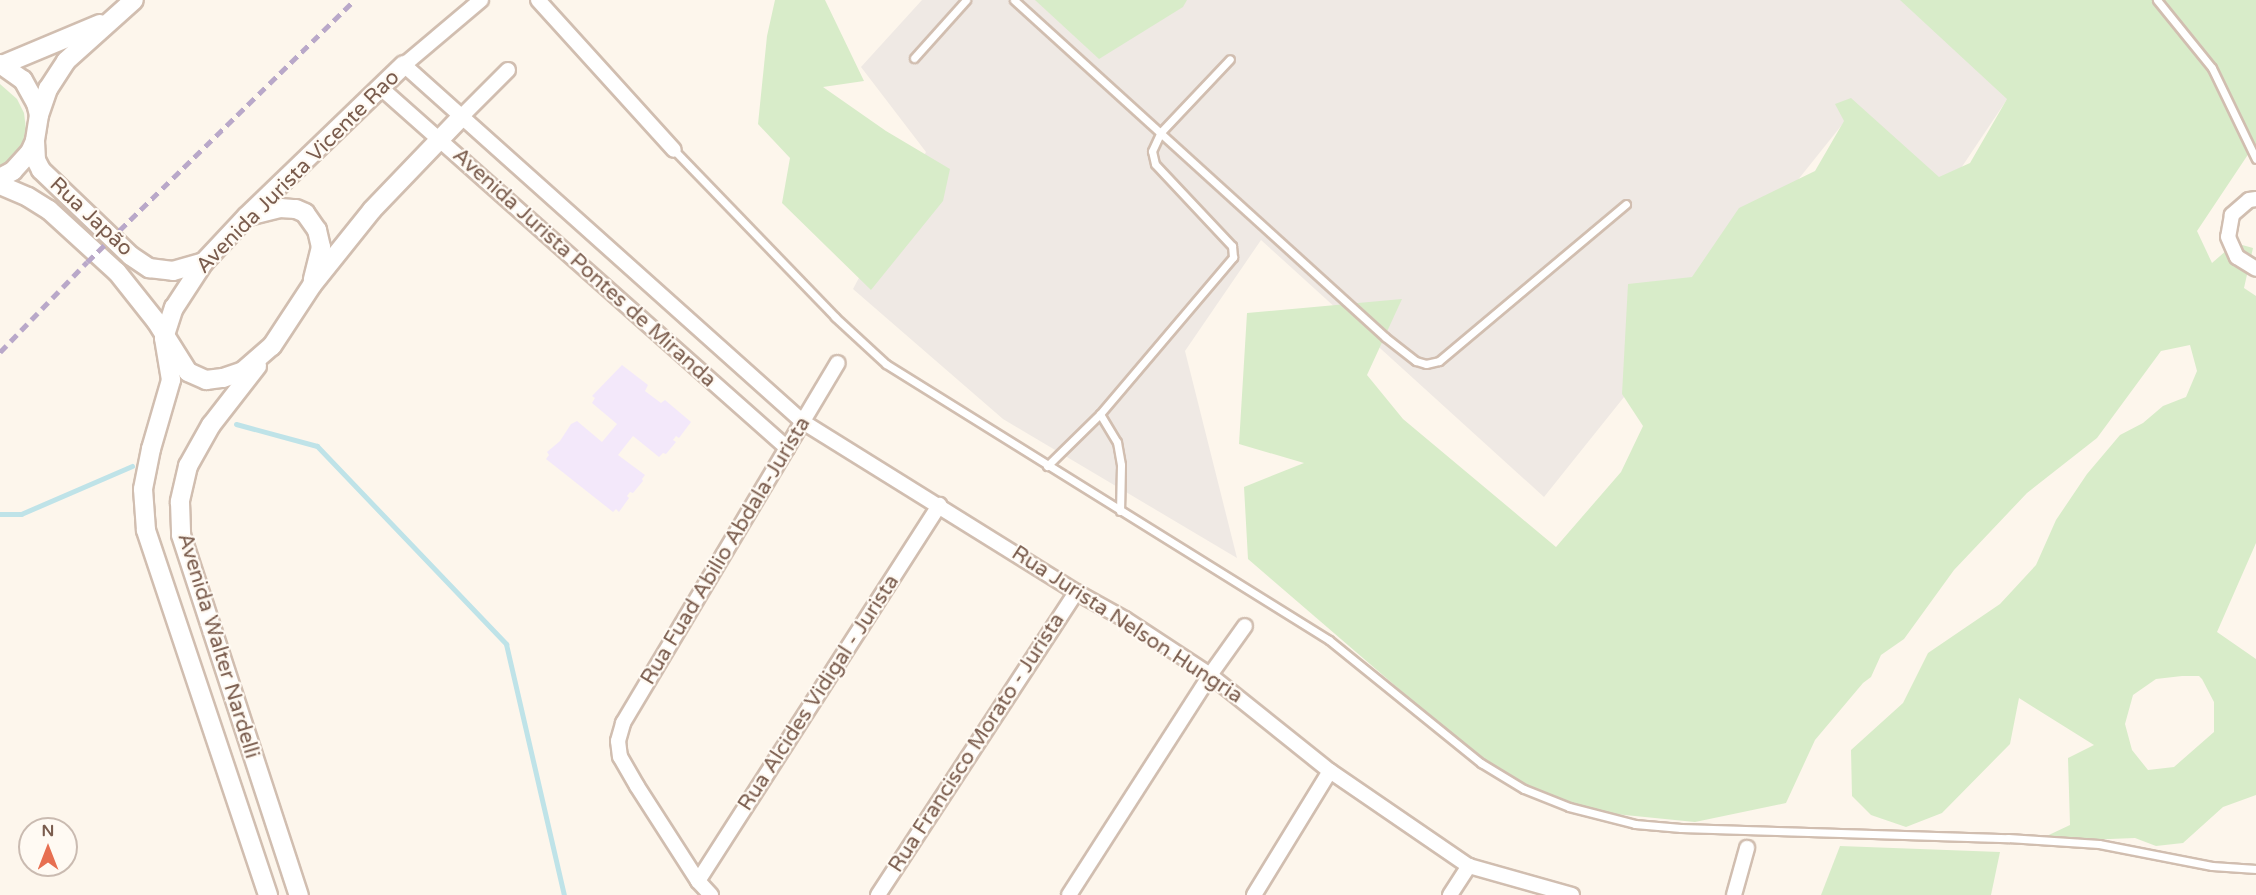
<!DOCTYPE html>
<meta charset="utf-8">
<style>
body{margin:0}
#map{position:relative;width:2256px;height:895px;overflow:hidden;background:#fdf6ec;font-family:"Varela Round",sans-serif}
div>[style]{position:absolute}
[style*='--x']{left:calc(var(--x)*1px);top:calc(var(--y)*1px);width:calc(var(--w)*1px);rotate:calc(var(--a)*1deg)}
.industrial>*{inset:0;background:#efe9e4}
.education>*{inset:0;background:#f3e8fa}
.green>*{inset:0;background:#d8ecc9}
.stream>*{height:5px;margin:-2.5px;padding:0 2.5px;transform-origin:2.5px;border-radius:2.5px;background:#bfe3e8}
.roads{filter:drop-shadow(2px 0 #d1beb0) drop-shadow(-2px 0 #d1beb0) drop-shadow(0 2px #d1beb0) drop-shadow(0 -2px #d1beb0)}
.lane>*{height:7px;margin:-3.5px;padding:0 3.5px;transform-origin:3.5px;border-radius:3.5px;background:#fff}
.street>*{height:14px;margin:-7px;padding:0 7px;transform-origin:7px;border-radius:7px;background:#fff}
.secondary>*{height:18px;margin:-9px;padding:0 9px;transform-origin:9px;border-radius:9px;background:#fff}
.rail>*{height:4.5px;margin-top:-2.25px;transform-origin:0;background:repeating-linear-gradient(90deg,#b9a8c9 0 9px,transparent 0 15px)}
span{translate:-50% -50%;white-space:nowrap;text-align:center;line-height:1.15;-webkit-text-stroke:4.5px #fffaf3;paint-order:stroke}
.street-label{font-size:21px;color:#7a5c4d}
.north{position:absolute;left:18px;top:817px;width:60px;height:60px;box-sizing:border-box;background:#fffaf3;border:2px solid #cabbb1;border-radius:50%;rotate:0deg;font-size:16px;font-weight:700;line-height:24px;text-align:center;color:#7a5c4d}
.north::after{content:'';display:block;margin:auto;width:21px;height:27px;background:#e76f51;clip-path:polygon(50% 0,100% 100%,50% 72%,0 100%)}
</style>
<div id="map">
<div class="industrial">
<i style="clip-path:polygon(922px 0,1924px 0,2018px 83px,1941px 198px,1849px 116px,1544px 497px,1261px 240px,1185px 351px,1237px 558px,1003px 419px,853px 289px,926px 152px,861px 67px)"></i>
</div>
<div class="education">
<i style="clip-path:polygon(622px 365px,648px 385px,645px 391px,661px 403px,665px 400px,691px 422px,679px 438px,676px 436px,673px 440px,676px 442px,666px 454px,663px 453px,659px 457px,633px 436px,618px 455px,645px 475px,642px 479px,643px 481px,633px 493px,630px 492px,627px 496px,629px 498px,619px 512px,616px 509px,613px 512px,546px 459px,549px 455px,547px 452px,560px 441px,571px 424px,577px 421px,602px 442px,617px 424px,592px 403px,595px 398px,592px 396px)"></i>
</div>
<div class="green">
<i style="clip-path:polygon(775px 0,825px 0,864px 81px,823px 87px,886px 131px,950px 169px,943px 201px,871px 290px,782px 203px,790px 158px,758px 124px,767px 36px)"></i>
<i style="clip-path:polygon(1035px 0,1187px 0,1183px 7px,1099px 59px)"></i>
<i style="clip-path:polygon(evenodd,1900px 0,2256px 0,2256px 152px,2251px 150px,2197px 231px,2212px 263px,2235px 243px,2253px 248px,2244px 288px,2256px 296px,2256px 543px,2217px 632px,2256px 659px,2256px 795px,2223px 807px,2183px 843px,2156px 846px,2135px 838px,2034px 842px,2070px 825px,2068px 758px,2094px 745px,2019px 698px,2010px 744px,1942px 813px,1906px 827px,1871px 815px,1852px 796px,1851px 750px,1903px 703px,1928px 653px,2000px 604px,2036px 565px,2056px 520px,2087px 474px,2120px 435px,2143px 423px,2163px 406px,2186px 397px,2197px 371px,2190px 345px,2161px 351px,2097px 438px,2027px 493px,1954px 570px,1904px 639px,1881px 655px,1871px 677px,1863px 683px,1815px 740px,1786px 803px,1695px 822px,1575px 810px,1507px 782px,1248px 559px,1244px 487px,1304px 463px,1239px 444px,1247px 313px,1402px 299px,1367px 375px,1403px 419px,1556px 547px,1621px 472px,1643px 426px,1622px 394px,1628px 284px,1692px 277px,1739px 208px,1815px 171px,1844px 121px,1835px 104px,1851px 98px,1939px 177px,1970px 163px,2007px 99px,1900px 0,2182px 676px,2199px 676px,2202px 679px,2214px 702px,2214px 732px,2174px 767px,2148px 770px,2132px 750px,2125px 724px,2133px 695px,2156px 679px,2182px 676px)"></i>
<i style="clip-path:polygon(0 84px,17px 99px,24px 113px,26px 129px,22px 145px,14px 159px,0 170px)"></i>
<i style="clip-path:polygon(1840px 846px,2000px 852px,1991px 895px,1821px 895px)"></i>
</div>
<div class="stream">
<i style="--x:236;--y:424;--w:84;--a:15.2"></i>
<i style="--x:317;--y:446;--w:274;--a:46.3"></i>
<i style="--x:506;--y:644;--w:258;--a:77"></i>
<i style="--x:0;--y:514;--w:21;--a:0"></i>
<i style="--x:21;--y:514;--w:121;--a:-23.4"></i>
</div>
<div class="roads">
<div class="lane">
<i style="--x:1014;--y:0;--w:501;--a:42.25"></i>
<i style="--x:1385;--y:337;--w:39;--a:38"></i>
<i style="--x:1416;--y:361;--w:10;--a:17"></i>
<i style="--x:1426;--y:364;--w:13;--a:-13"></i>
<i style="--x:1439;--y:361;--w:244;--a:-40"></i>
<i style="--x:2157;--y:0;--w:87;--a:51"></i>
<i style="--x:2212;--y:68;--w:101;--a:64.2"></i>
<i style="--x:914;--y:58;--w:78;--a:-48.1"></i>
<i style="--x:674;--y:150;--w:232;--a:46"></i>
<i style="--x:835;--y:317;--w:69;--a:42.7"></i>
<i style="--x:886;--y:364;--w:522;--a:31.92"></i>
<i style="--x:1329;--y:640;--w:196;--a:39"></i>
<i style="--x:1481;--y:763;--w:50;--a:31.2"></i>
<i style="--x:1524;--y:789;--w:48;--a:21.8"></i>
<i style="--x:1569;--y:807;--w:68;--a:14.4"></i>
<i style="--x:1635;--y:824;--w:46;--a:5"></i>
<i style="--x:1681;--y:828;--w:327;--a:1.8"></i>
<i style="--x:2008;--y:838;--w:91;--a:3.8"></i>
<i style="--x:2099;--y:844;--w:115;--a:11"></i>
<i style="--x:2212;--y:866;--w:44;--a:3.9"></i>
<i style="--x:1100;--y:414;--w:33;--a:59"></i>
<i style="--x:1117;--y:442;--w:23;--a:80"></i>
<i style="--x:1121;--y:465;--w:46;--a:91.2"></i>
<i style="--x:1047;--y:466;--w:74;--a:-44.5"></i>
<i style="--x:1100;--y:414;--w:206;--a:-49.7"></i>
<i style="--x:1233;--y:257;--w:11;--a:-95"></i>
<i style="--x:1232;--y:246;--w:112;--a:-133.2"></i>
<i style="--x:1155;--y:164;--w:13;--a:-103"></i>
<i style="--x:1152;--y:151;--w:21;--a:-65"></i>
<i style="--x:1161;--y:132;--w:100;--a:-46.6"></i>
</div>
<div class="street">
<i style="--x:481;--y:0;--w:101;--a:139.8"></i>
<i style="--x:404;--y:65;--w:535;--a:41.82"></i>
<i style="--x:803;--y:422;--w:322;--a:31.9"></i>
<i style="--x:1076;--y:592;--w:56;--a:28.9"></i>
<i style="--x:1125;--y:619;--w:102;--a:33.4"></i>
<i style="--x:1210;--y:675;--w:154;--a:38.7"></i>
<i style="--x:1330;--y:771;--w:168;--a:34.4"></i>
<i style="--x:1469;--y:866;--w:107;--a:15.7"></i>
<i style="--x:538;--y:0;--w:202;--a:47.8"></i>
<i style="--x:381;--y:88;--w:543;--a:41.56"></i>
<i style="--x:462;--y:116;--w:65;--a:-45"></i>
<i style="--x:2256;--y:199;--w:7;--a:172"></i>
<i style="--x:2249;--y:200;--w:23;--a:139"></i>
<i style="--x:2232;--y:215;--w:22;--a:100"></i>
<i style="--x:2228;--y:237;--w:22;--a:66"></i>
<i style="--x:2237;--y:257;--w:22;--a:32"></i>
<i style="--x:698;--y:881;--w:447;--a:-57.3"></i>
<i style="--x:711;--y:895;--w:19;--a:-133"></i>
<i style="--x:698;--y:881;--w:113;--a:-122.7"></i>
<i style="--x:637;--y:786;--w:34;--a:-120"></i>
<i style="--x:620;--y:757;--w:16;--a:-97"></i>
<i style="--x:618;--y:741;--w:19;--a:-74"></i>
<i style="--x:623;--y:723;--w:419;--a:-59.2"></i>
<i style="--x:878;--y:895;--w:362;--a:-56.8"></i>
<i style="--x:1069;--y:895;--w:261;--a:-57.3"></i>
<i style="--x:1210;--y:675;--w:60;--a:-54.5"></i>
<i style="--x:1254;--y:895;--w:145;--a:-58.5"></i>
<i style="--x:1450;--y:895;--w:35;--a:-57"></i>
<i style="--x:1734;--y:895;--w:49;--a:-74.5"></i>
</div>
<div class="secondary">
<i style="--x:0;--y:64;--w:28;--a:35"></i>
<i style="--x:23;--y:80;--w:26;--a:61"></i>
<i style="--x:36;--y:103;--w:12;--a:76"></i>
<i style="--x:39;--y:115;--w:26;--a:99"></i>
<i style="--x:35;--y:141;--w:12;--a:114"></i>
<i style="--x:30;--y:152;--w:25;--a:132"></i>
<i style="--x:13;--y:171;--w:15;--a:152"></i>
<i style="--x:2;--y:65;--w:106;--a:-22.7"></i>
<i style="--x:39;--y:115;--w:28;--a:-71"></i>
<i style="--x:48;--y:89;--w:33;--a:-57"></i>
<i style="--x:66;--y:61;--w:91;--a:-41.9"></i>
<i style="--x:35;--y:141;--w:19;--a:87"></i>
<i style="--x:36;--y:160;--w:11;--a:63"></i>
<i style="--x:41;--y:170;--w:124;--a:43.7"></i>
<i style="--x:131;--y:256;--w:22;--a:34"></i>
<i style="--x:149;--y:268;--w:24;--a:7"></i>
<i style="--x:173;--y:271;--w:32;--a:-16"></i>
<i style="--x:0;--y:185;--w:30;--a:23"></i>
<i style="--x:28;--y:197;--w:25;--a:32"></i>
<i style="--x:49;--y:210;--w:92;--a:42.4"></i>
<i style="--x:117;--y:272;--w:63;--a:51.5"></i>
<i style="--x:156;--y:321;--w:60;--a:57.9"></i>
<i style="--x:188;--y:372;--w:20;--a:24"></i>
<i style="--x:206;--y:380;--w:17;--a:-7"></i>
<i style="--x:223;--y:378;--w:21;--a:-19"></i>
<i style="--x:243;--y:371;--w:38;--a:-41"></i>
<i style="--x:272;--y:346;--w:73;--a:-56.7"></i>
<i style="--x:312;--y:285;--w:96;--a:-51.3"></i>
<i style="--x:372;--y:210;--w:130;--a:-46.2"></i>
<i style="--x:248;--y:216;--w:33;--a:-14"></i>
<i style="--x:280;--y:208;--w:16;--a:4"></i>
<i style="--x:296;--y:209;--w:10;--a:24"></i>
<i style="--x:305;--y:213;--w:21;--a:55"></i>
<i style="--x:317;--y:230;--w:17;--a:77"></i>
<i style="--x:321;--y:247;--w:34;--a:104"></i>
<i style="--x:257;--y:366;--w:75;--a:127.9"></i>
<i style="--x:211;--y:425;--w:47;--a:119.3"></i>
<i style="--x:188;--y:466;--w:37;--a:103"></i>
<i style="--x:180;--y:502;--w:33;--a:88"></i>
<i style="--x:181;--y:535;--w:379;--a:71.9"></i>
<i style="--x:268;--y:895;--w:385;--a:-108.5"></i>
<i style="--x:146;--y:530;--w:41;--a:-94.2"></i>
<i style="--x:143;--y:489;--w:41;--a:-78.7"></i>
<i style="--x:151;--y:449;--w:72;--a:-73.8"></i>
<i style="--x:171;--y:380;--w:43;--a:-99.5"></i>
<i style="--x:164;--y:338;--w:32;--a:-72"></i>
<i style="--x:174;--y:308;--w:55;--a:-56.9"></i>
<i style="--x:204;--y:262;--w:63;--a:-46.9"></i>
<i style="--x:247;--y:216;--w:218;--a:-43.9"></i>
</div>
</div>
<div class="rail">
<i style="--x:0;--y:352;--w:125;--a:-46"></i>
<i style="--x:87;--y:262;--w:375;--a:-44.4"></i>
</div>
<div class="street-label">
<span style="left:298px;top:172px;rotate:-45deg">Avenida Jurista Vicente Rao</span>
<span style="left:91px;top:217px;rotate:43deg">Rua Japão</span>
<span style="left:584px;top:268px;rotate:42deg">Avenida Jurista Pontes de Miranda</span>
<span style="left:726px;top:551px;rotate:-59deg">Rua Fuad Abilio Abdala-Jurista</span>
<span style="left:1127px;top:625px;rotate:33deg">Rua Jurista Nelson Hungria</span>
<span style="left:218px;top:646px;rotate:73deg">Avenida Walter Nardelli</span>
<span style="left:819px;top:693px;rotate:-57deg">Rua Alcides Vidigal - Jurista</span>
<span style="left:977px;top:743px;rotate:-57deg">Rua Francisco Morato - Jurista</span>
</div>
<div class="north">N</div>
</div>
